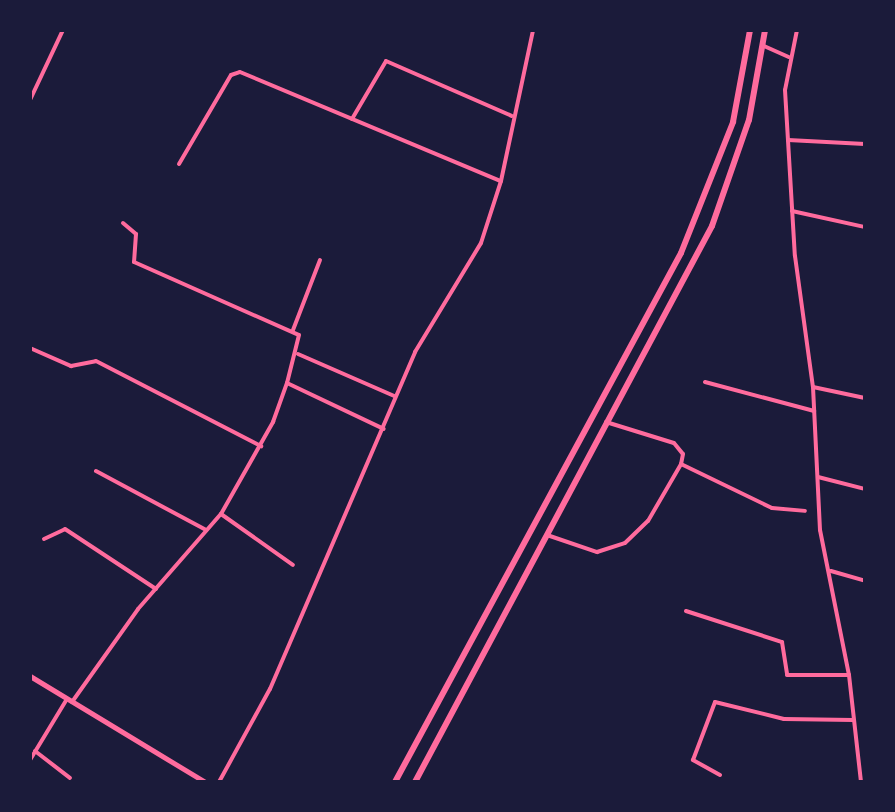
<!DOCTYPE html>
<style>
body{margin:0}
#map{position:relative;width:895px;height:812px;overflow:hidden;background:#1b1b3a;font-family:"Zilla Slab",serif}
div>[style]{position:absolute}
[style*='--x']{left:calc(var(--x)*1px);top:calc(var(--y)*1px);width:calc(var(--w)*1px);rotate:calc(var(--a)*1deg)}
.minor>*{height:4px;margin:-2px;padding:0 2px;transform-origin:2px;border-radius:2px;background:#ff6b9d}
.tertiary>*{height:5px;margin:-2.5px;padding:0 2.5px;transform-origin:2.5px;border-radius:2.5px;background:#ff6b9d}
.trunk>*{height:6px;margin:-3px;padding:0 3px;transform-origin:3px;border-radius:3px;background:#ff6b9d}
span{translate:-50% -50%;white-space:nowrap;text-align:center;line-height:1.15;-webkit-text-stroke:10px #1b1b3a;paint-order:stroke}
.frame{position:absolute;inset:0;border:32px solid #1b1b3a;pointer-events:none}
</style>
<div id="map">
<div class="minor">
<i style="--x:797;--y:30;--w:61;--a:101.3"></i>
<i style="--x:785;--y:90;--w:166;--a:86.6"></i>
<i style="--x:795;--y:256;--w:132;--a:82.2"></i>
<i style="--x:813;--y:387;--w:143;--a:87.2"></i>
<i style="--x:820;--y:530;--w:148;--a:78.7"></i>
<i style="--x:849;--y:675;--w:108;--a:83.6"></i>
<i style="--x:764;--y:46;--w:27;--a:24"></i>
<i style="--x:30;--y:100;--w:77;--a:-64.8"></i>
<i style="--x:352;--y:119;--w:67;--a:-59.6"></i>
<i style="--x:386;--y:61;--w:137;--a:23.6"></i>
<i style="--x:788;--y:140;--w:77;--a:3"></i>
<i style="--x:179;--y:164;--w:103;--a:-59.7"></i>
<i style="--x:231;--y:75;--w:9;--a:-18"></i>
<i style="--x:240;--y:72;--w:282;--a:22.7"></i>
<i style="--x:792;--y:211;--w:75;--a:12.4"></i>
<i style="--x:123;--y:223;--w:17;--a:40"></i>
<i style="--x:136;--y:234;--w:28;--a:94"></i>
<i style="--x:134;--y:262;--w:180;--a:23.9"></i>
<i style="--x:299;--y:335;--w:49;--a:104"></i>
<i style="--x:293;--y:330;--w:75;--a:-68.9"></i>
<i style="--x:30;--y:348;--w:45;--a:23.7"></i>
<i style="--x:71;--y:366;--w:25;--a:-11"></i>
<i style="--x:96;--y:361;--w:186;--a:27.3"></i>
<i style="--x:298;--y:354;--w:105;--a:23.6"></i>
<i style="--x:705;--y:382;--w:113;--a:14.9"></i>
<i style="--x:813;--y:387;--w:53;--a:11.9"></i>
<i style="--x:606;--y:422;--w:71;--a:17.2"></i>
<i style="--x:674;--y:443;--w:14;--a:51"></i>
<i style="--x:683;--y:454;--w:10;--a:101"></i>
<i style="--x:681;--y:464;--w:101;--a:25.8"></i>
<i style="--x:772;--y:508;--w:33;--a:5"></i>
<i style="--x:96;--y:471;--w:125;--a:28.2"></i>
<i style="--x:818;--y:477;--w:49;--a:14.3"></i>
<i style="--x:221;--y:514;--w:88;--a:35.3"></i>
<i style="--x:547;--y:535;--w:53;--a:18.8"></i>
<i style="--x:597;--y:552;--w:29;--a:-18"></i>
<i style="--x:625;--y:543;--w:32;--a:-44"></i>
<i style="--x:648;--y:521;--w:66;--a:-59.9"></i>
<i style="--x:44;--y:539;--w:23;--a:-25"></i>
<i style="--x:65;--y:529;--w:109;--a:33.4"></i>
<i style="--x:831;--y:571;--w:35;--a:16"></i>
<i style="--x:686;--y:611;--w:101;--a:17.9"></i>
<i style="--x:782;--y:642;--w:33;--a:81"></i>
<i style="--x:787;--y:675;--w:62;--a:0"></i>
<i style="--x:72;--y:702;--w:114;--a:-54.6"></i>
<i style="--x:138;--y:609;--w:126;--a:-48.9"></i>
<i style="--x:221;--y:514;--w:106;--a:-60.5"></i>
<i style="--x:273;--y:422;--w:41;--a:-70.3"></i>
<i style="--x:287;--y:383;--w:107;--a:25.4"></i>
<i style="--x:35;--y:751;--w:44;--a:37.6"></i>
<i style="--x:30;--y:760;--w:71;--a:-58.8"></i>
<i style="--x:720;--y:775;--w:31;--a:-151"></i>
<i style="--x:693;--y:760;--w:62;--a:-69.2"></i>
<i style="--x:715;--y:702;--w:71;--a:13.8"></i>
<i style="--x:784;--y:719;--w:69;--a:0.8"></i>
<i style="--x:219;--y:782;--w:106;--a:-61.3"></i>
<i style="--x:270;--y:689;--w:367;--a:-66.7"></i>
<i style="--x:415;--y:352;--w:127;--a:-58.8"></i>
<i style="--x:481;--y:243;--w:65;--a:-72.1"></i>
<i style="--x:501;--y:181;--w:154;--a:-78"></i>
</div>
<div class="tertiary">
<i style="--x:30;--y:676;--w:205;--a:31.2"></i>
</div>
<div class="trunk">
<i style="--x:395;--y:782;--w:601;--a:-61.6"></i>
<i style="--x:681;--y:253;--w:141;--a:-68.3"></i>
<i style="--x:733;--y:122;--w:94;--a:-79.5"></i>
<i style="--x:415;--y:782;--w:630;--a:-61.89"></i>
<i style="--x:712;--y:226;--w:112;--a:-70.8"></i>
<i style="--x:749;--y:120;--w:91;--a:-79.9"></i>
</div>
<div class="frame"></div>
</div>
